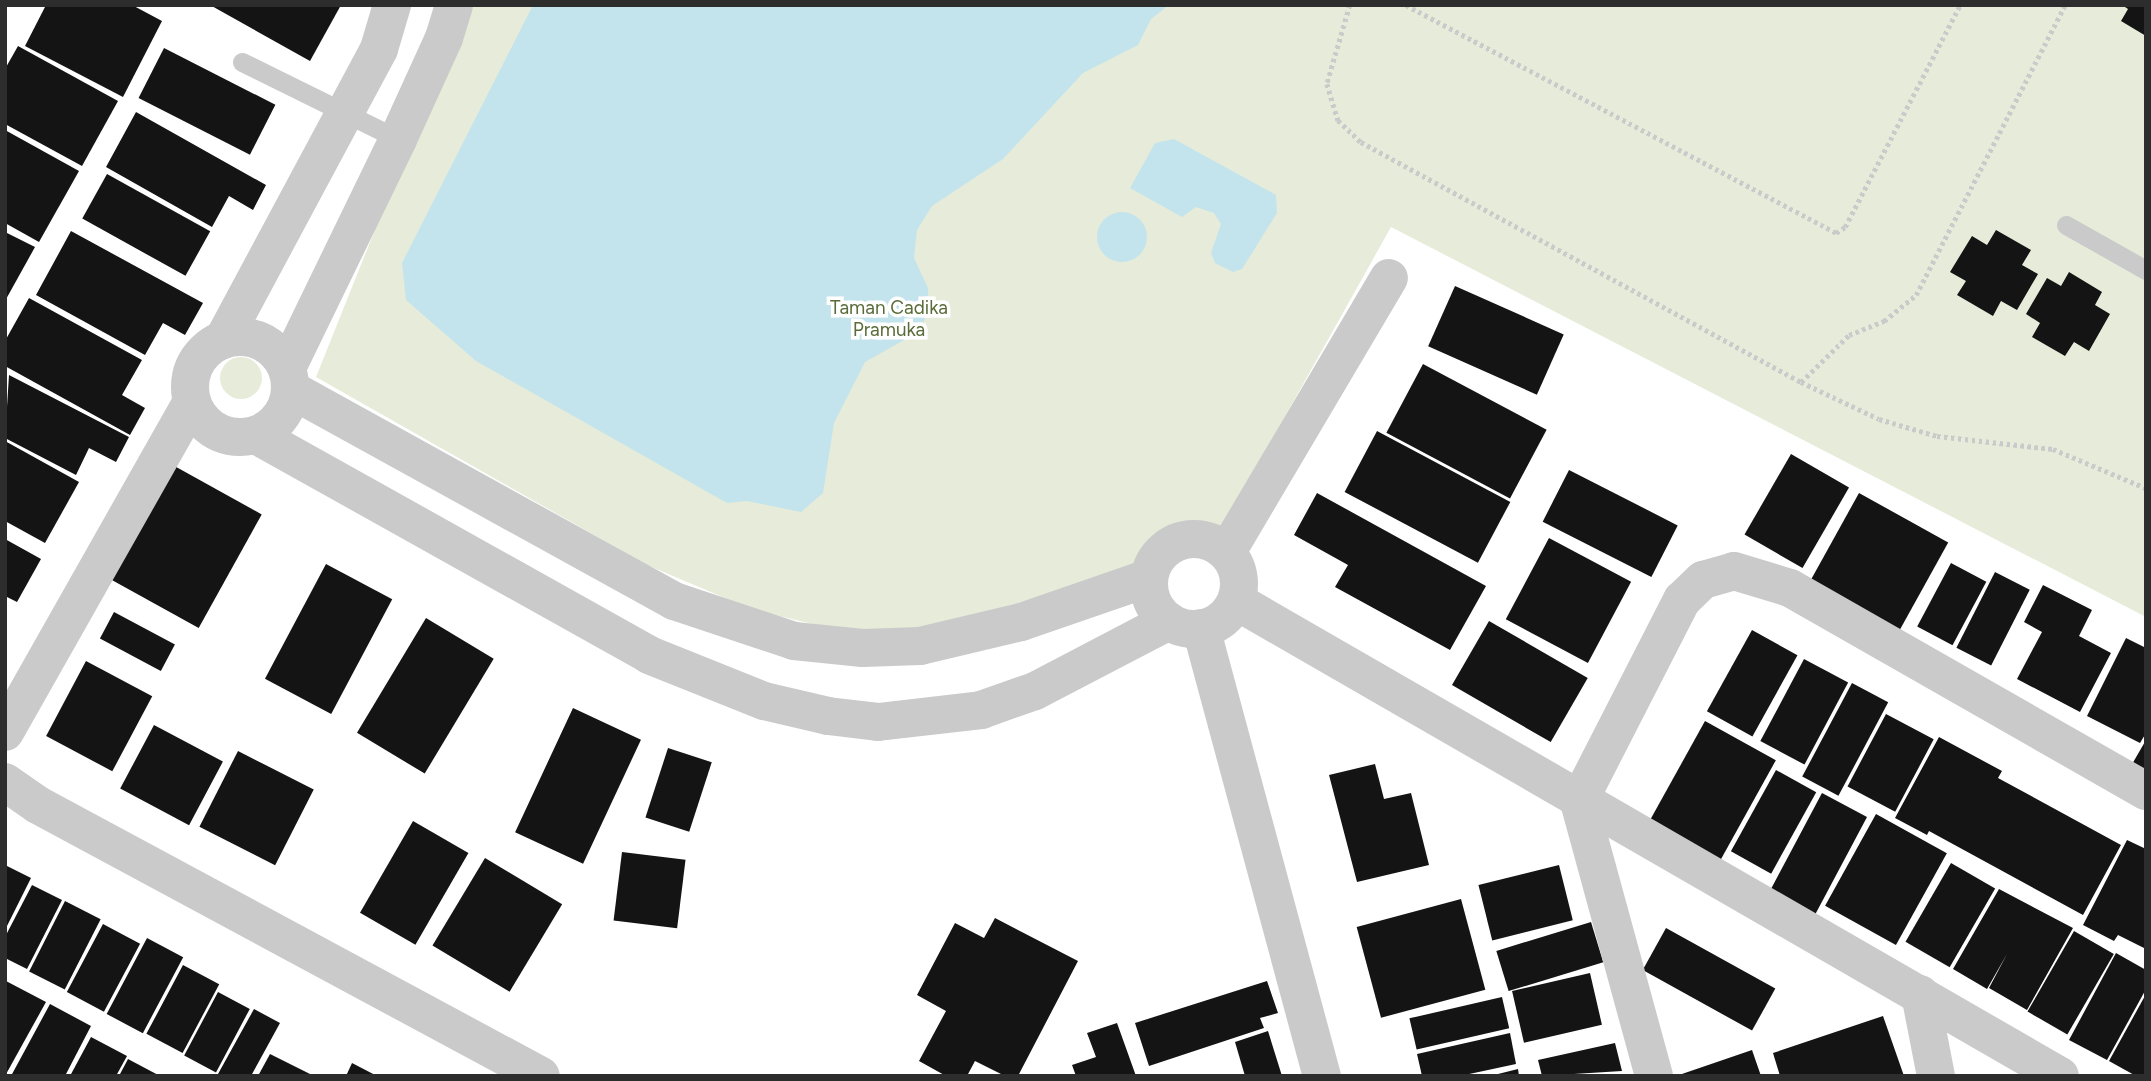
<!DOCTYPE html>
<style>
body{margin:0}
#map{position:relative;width:2151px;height:1081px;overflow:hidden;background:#fff;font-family:Figtree,sans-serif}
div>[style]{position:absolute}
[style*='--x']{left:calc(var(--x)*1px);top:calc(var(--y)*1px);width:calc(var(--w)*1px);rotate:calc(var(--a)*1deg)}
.green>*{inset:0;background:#e6ecd9}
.round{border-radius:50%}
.water>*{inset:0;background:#c3e4ed}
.building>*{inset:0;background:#141414;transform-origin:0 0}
.path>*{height:4.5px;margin-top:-2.25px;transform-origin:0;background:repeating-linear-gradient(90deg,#cacaca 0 3.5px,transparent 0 7px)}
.lane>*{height:19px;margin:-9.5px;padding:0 9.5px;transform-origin:9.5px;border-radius:9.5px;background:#cacaca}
.street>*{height:38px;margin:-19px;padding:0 19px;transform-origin:19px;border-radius:19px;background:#cacaca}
.street>.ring{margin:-19px;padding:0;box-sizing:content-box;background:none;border:38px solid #cacaca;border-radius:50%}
span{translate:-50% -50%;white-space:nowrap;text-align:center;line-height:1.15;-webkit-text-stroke:7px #fff;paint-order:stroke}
.park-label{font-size:19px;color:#596b38}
.frame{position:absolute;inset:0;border:7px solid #2d2d2d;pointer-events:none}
</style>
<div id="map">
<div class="green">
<i style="clip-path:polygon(465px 5px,2146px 5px,2146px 617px,1391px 227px,1222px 529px,1177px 525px,1145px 544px,1134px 569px,916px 633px,845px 632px,751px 609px,647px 565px,316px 377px)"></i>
<i class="round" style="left:220px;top:357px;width:42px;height:42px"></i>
</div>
<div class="water">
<i style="clip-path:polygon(533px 5px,1169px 5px,1151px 19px,1138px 45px,1083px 73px,1003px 159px,932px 206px,917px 230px,914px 258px,928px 288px,929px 314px,913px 335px,865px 362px,834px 423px,823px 493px,801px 512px,747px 501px,727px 503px,476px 361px,406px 300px,402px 263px)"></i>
<i style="clip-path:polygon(1174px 139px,1276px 195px,1277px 213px,1242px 269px,1233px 272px,1215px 263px,1211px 253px,1221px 224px,1214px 213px,1196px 207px,1182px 217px,1130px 188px,1155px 143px)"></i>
<i class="round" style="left:1097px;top:212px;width:50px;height:50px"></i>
</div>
<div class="building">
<i style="clip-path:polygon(46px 5px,132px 5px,162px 21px,123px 97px,25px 46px)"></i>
<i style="clip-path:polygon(210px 5px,341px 5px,310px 61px)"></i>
<i style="clip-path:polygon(2122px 5px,2146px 5px,2146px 36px,2121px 21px,2128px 9px)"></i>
<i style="clip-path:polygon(18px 46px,118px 101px,82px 166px,5px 124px,5px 69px)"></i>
<i style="left:164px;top:48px;width:125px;height:56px;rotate:27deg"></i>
<i style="clip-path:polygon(136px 112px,266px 185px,253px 210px,229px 196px,212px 227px,106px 167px)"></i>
<i style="clip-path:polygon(5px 130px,79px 171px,39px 242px,5px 223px)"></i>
<i style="left:107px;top:174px;width:118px;height:51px;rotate:29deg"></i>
<i style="clip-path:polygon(1996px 230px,2031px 250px,2022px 265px,2038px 274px,2017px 310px,2001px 301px,1993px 316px,1957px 295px,1966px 281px,1950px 272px,1972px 236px,1987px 245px)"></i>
<i style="clip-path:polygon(71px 231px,203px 303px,185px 335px,163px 323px,145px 355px,36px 295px)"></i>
<i style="clip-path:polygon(5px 232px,35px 247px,5px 301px)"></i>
<i style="clip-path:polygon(2069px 272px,2102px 292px,2095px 305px,2110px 314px,2089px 351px,2074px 342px,2065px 356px,2032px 337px,2040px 323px,2026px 314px,2047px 278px,2061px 286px)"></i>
<i style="left:1455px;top:286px;width:119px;height:66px;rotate:24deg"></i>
<i style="clip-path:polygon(29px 298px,142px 360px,122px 395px,145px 408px,130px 435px,5px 366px,5px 341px)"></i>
<i style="left:1423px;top:364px;width:140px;height:78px;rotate:28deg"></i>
<i style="clip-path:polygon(9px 375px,129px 437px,116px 462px,89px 448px,76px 475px,5px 438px)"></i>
<i style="left:1377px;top:431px;width:151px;height:69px;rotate:28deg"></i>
<i style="clip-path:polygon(5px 441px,79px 482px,45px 543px,5px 521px)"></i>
<i style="left:1791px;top:454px;width:67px;height:93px;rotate:30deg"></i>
<i style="left:169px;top:463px;width:106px;height:130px;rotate:29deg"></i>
<i style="left:1569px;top:470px;width:122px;height:58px;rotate:27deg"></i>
<i style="clip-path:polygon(1317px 493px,1486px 586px,1450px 650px,1335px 587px,1348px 565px,1294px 535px)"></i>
<i style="left:1859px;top:493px;width:102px;height:110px;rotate:29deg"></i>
<i style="left:1549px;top:538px;width:93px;height:92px;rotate:28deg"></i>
<i style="clip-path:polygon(5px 539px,41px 559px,17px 602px,5px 596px)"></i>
<i style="left:1951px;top:563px;width:40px;height:72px;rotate:28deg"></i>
<i style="left:326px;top:564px;width:75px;height:130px;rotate:28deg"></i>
<i style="left:1995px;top:572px;width:39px;height:85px;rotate:27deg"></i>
<i style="clip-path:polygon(2043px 585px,2092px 610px,2079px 636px,2111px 653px,2080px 712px,2017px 679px,2042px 632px,2024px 622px)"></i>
<i style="left:114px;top:612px;width:69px;height:30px;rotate:28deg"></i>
<i style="left:426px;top:618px;width:79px;height:134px;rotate:31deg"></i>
<i style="left:1489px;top:621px;width:114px;height:74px;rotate:30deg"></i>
<i style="left:1752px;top:630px;width:52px;height:93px;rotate:29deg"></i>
<i style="clip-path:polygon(2126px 638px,2146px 648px,2146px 733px,2140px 743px,2087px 716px)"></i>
<i style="left:1804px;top:659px;width:50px;height:93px;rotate:28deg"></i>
<i style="left:86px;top:661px;width:75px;height:85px;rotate:28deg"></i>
<i style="left:1852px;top:683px;width:41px;height:106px;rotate:28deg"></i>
<i style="left:573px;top:708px;width:75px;height:137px;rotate:25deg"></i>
<i style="left:1886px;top:714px;width:54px;height:82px;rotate:28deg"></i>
<i style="left:1705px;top:721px;width:81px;height:121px;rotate:29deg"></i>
<i style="left:154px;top:725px;width:78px;height:72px;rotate:28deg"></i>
<i style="clip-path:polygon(1939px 737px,2002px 771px,1998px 778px,2121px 845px,2083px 915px,1929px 831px,1927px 835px,1895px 818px)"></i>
<i style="clip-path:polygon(2146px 740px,2146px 774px,2131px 766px)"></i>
<i style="left:668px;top:748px;width:46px;height:73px;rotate:18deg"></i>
<i style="left:238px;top:751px;width:85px;height:85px;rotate:27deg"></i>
<i style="clip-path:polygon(1375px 764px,1384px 799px,1411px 793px,1429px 865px,1357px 882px,1329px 775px)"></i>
<i style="left:1776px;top:770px;width:46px;height:93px;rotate:29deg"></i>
<i style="left:1822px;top:793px;width:51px;height:113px;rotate:28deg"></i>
<i style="left:1876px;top:814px;width:81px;height:105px;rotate:29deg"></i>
<i style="left:413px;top:821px;width:64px;height:106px;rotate:30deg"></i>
<i style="clip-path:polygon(2127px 840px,2146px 849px,2146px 949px,2118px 935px,2114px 941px,2083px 925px)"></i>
<i style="left:622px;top:852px;width:64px;height:69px;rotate:7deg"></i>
<i style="left:485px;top:858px;width:90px;height:102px;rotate:31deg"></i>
<i style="left:1951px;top:863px;width:51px;height:91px;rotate:30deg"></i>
<i style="clip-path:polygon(5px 865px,31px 878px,5px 930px)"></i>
<i style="left:1559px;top:865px;width:57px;height:83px;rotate:76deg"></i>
<i style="clip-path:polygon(32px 885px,62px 900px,27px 969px,5px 958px,5px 937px)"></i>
<i style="clip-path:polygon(1999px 889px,2073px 928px,2027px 1010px,1989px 988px,2007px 954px,1987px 989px,1953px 969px)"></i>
<i style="left:1461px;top:899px;width:94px;height:108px;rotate:75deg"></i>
<i style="left:65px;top:901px;width:40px;height:79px;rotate:27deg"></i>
<i style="clip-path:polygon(995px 918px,1078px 961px,1018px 1076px,1005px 1076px,975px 1061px,967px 1076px,946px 1076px,919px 1061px,946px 1011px,917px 995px,955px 923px,984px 938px)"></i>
<i style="left:1591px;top:922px;width:42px;height:99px;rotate:73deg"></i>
<i style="left:103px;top:924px;width:42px;height:77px;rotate:28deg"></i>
<i style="left:1666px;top:928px;width:125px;height:48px;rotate:29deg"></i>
<i style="left:2074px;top:931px;width:46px;height:93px;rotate:30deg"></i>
<i style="left:147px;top:938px;width:41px;height:86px;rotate:28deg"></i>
<i style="clip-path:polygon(2116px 953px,2146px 970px,2146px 989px,2107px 1060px,2069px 1040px)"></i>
<i style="left:183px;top:965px;width:41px;height:78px;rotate:28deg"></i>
<i style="left:1590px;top:973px;width:53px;height:80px;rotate:77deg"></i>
<i style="clip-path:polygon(6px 981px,46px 1002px,5px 1076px,5px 983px)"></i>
<i style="clip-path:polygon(1267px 981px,1278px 1013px,1260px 1018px,1264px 1028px,1149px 1066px,1135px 1023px)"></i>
<i style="left:218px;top:992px;width:36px;height:72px;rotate:28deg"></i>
<i style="clip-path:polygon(2146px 994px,2146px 1076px,2136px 1076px,2109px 1061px)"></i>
<i style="left:1502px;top:997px;width:32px;height:95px;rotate:77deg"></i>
<i style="clip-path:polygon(50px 1004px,91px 1026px,65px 1076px,11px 1076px)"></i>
<i style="clip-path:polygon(254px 1009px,280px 1023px,251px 1076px,222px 1076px,218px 1074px)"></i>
<i style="clip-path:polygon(1883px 1016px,1904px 1076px,1780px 1076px,1773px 1053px)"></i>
<i style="clip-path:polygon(1117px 1023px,1136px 1076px,1076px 1076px,1072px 1065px,1096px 1057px,1087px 1033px)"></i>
<i style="clip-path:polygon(1268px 1031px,1282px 1076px,1245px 1076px,1235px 1042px)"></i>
<i style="clip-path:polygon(1510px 1033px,1516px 1064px,1460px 1076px,1422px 1076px,1417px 1054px)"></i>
<i style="clip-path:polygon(91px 1037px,127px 1056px,116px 1076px,70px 1076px)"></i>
<i style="clip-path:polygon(1615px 1043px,1622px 1071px,1542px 1076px,1538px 1060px)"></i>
<i style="clip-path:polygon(1752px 1050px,1761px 1076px,1679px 1076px,1679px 1075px)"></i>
<i style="clip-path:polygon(270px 1054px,314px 1076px,258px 1076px)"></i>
<i style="clip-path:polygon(128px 1059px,160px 1076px,119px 1076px)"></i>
<i style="clip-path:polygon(352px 1063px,377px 1076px,346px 1076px)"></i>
<i style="clip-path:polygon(1518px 1069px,1519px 1076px,1494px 1076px,1494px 1075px)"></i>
</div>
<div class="path">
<i style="--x:1350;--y:5;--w:82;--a:106.2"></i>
<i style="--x:1327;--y:84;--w:38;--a:73"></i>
<i style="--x:1338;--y:120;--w:32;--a:44"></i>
<i style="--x:1361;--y:142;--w:501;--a:28.61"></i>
<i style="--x:1801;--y:382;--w:86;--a:25.4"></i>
<i style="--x:1879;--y:419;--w:60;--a:16.3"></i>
<i style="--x:1937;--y:436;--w:117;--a:6.4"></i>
<i style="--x:2053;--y:449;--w:101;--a:22.8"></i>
<i style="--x:1406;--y:5;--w:487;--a:27.9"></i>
<i style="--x:1836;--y:233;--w:11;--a:-34"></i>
<i style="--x:1845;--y:227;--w:250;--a:-62.6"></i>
<i style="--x:1801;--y:382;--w:67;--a:-44.4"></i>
<i style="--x:1849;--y:335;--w:38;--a:-22"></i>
<i style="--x:1884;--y:321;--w:41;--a:-39.1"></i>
<i style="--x:1916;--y:295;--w:326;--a:-62.8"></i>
</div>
<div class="lane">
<i style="--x:242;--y:62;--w:174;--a:26.3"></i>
<i style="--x:2066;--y:225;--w:92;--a:29.4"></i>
</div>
<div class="street">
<i class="ring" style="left:190px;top:337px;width:62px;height:62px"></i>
<i style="--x:223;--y:340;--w:330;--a:-61.8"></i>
<i style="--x:379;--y:49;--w:46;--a:-73.5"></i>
<i style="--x:287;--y:368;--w:254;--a:-64.1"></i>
<i style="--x:398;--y:139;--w:111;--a:-65.5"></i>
<i style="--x:444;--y:38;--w:34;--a:-73"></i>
<i style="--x:290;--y:389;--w:439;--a:28.9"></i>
<i style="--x:674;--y:601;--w:126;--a:18.4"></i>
<i style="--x:794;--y:641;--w:69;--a:5.8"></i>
<i style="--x:863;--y:648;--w:57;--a:-2"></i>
<i style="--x:920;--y:646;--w:104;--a:-13.4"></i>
<i style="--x:1021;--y:622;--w:135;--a:-19"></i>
<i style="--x:256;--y:435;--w:450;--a:29.2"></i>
<i style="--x:649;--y:655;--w:124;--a:21.8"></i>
<i style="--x:764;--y:701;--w:66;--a:13.2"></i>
<i style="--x:828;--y:716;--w:50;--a:6.8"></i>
<i style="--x:878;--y:722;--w:104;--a:-6.6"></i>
<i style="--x:981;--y:710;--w:57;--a:-19.4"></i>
<i style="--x:1035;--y:691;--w:151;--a:-27.6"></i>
<i class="ring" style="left:1149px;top:539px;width:52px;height:52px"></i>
<i style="--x:1228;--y:550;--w:316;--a:-59.4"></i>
<i style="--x:1236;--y:601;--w:951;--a:29.96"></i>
<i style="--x:1201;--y:628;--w:464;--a:74.9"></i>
<i style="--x:5;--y:732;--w:379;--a:-60.5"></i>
<i style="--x:5;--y:782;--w:40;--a:34.9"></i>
<i style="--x:38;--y:805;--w:571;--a:28.31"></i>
<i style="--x:1920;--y:994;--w:84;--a:79"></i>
<i style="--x:1654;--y:1076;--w:285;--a:-105.3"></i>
<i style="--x:1579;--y:801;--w:226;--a:-62.9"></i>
<i style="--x:1682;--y:600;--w:29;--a:-44"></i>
<i style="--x:1703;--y:580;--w:32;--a:-16"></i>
<i style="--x:1734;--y:571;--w:59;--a:16.9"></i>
<i style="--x:1790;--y:588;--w:410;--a:29.7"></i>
</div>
<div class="park-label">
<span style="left:889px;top:319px">Taman Cadika<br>Pramuka</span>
</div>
<div class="frame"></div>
</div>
